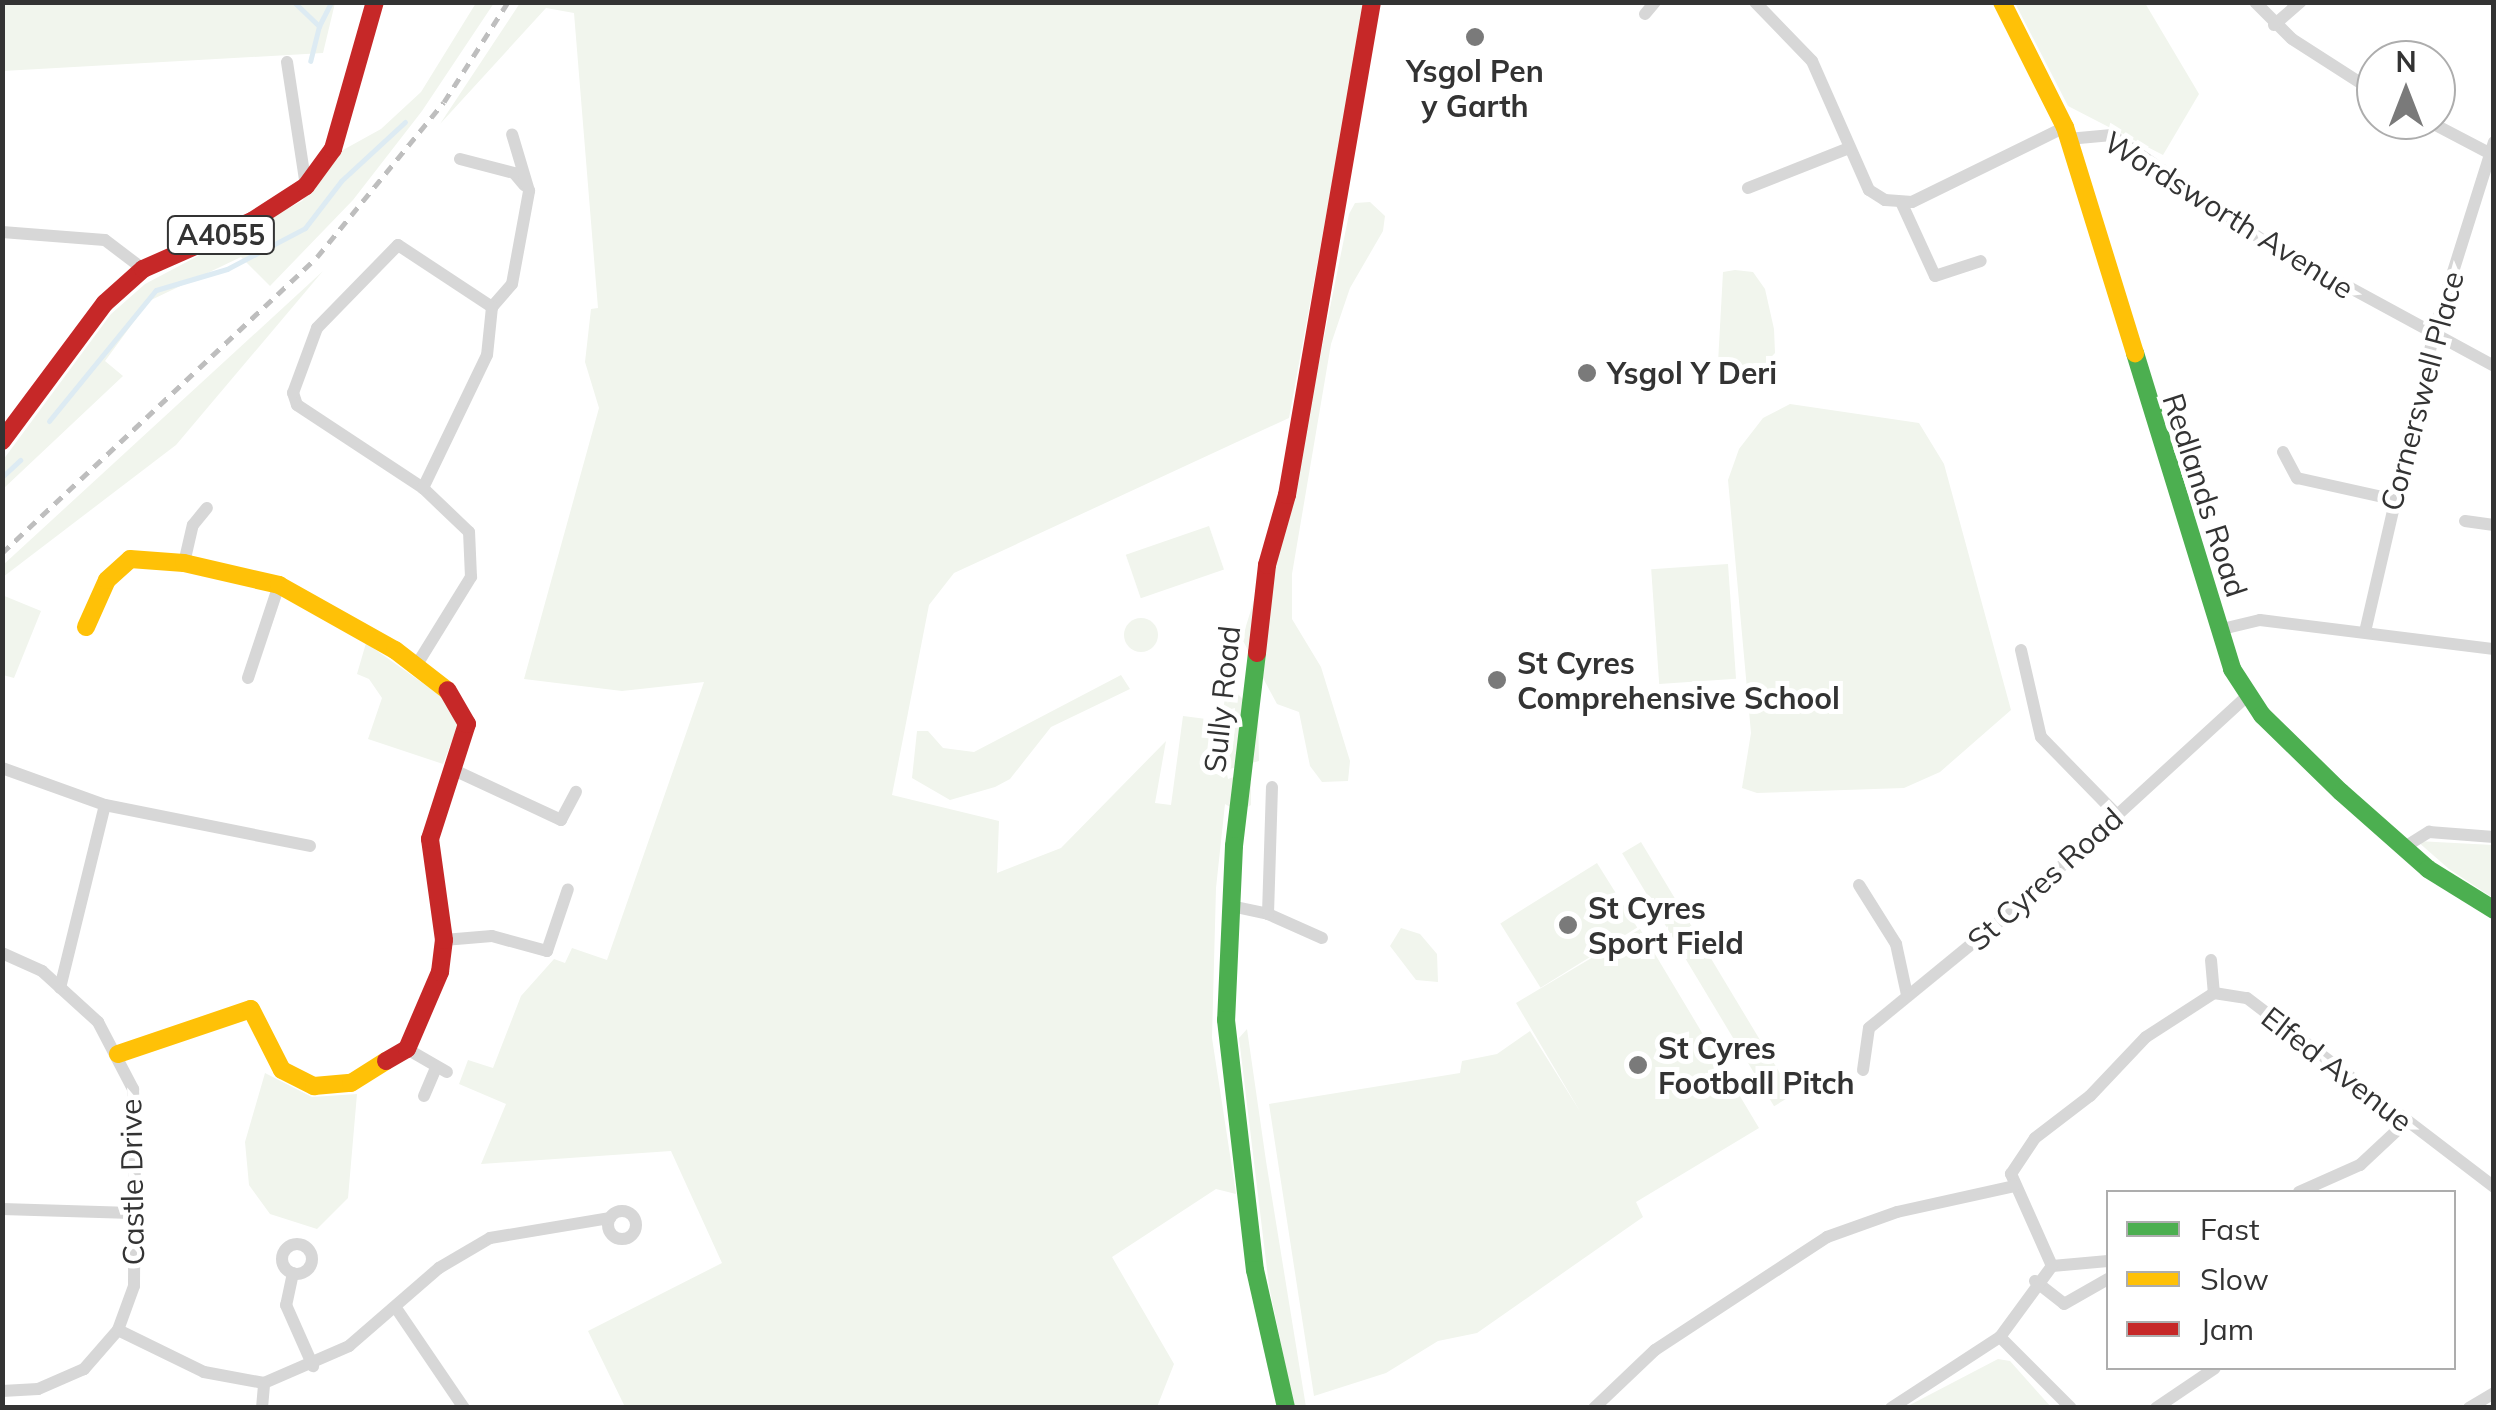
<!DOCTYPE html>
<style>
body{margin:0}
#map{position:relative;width:2496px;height:1410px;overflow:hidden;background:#fff;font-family:Mulish,sans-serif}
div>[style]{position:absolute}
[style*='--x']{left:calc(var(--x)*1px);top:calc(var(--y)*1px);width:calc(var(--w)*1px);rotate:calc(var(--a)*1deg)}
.green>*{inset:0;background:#f1f5ed;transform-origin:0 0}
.round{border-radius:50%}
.stream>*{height:5px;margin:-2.5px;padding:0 2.5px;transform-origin:2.5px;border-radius:2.5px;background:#ddebf3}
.street>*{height:12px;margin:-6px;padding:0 6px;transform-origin:6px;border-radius:6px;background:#d7d7d7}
.street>.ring{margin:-6px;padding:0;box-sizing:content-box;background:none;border:12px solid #d7d7d7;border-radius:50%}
.fast>*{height:18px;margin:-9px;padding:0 9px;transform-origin:9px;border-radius:9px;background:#4caf50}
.slow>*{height:18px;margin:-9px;padding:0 9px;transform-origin:9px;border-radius:9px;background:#ffc107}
.jam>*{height:18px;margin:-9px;padding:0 9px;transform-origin:9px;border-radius:9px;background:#c62828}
.rail>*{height:5px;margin-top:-2.5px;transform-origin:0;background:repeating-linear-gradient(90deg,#bebebe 0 10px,transparent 0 18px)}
.dots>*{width:28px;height:28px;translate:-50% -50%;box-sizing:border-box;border:5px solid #fff;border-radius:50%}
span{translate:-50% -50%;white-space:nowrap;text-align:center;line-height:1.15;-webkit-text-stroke:10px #fff;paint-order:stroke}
.shield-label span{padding:2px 8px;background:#fff;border:2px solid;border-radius:8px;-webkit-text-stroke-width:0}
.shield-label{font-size:28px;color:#333;font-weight:700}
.poi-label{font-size:30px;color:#333;font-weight:700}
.left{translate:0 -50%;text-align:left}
.street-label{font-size:30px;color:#333}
.frame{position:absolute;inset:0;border:5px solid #333;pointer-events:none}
.legend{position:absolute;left:2106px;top:1190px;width:350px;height:180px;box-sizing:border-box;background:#fff;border:2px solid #adadad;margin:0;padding:12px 18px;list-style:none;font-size:30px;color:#333}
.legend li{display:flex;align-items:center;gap:20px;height:50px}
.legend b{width:50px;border:2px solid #adadad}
.north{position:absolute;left:2356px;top:40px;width:100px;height:100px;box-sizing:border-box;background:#fff;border:2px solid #adadad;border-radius:50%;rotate:0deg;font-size:28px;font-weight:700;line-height:40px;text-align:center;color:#333}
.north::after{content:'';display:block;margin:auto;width:35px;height:45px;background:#7a7a7a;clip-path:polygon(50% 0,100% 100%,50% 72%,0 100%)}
</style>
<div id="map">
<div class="green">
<i style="clip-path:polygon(2px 3px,3px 2px,335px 3px,323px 53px,3px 71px)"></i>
<i style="clip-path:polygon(476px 3px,494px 3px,422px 111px,353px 200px,270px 286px,241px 257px,149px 301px,105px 361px,123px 376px,3px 489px,3px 460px,111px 314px,145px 284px,302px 201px,343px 150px,381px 129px,421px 92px)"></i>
<i style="clip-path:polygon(520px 3px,1365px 3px,1289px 418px,954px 573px,929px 605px,892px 795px,999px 821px,997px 873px,1061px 848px,1166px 741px,1155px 803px,1171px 805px,1183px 716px,1222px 721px,1225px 696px,1236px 692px,1258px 715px,1259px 761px,1226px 770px,1228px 779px,1242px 774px,1251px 783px,1251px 805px,1239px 812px,1225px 804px,1216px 888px,1212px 1038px,1236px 1194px,1216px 1189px,1112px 1257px,1174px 1364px,1157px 1407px,625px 1407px,588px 1331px,722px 1263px,671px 1151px,481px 1164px,506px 1104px,459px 1084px,468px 1060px,493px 1068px,521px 996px,554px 959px,565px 963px,572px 948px,607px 960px,704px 682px,622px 691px,524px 679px,599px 408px,585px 362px,591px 309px,598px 308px,574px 13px,546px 8px,440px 124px)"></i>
<i style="clip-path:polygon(2015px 3px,2145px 3px,2199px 94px,2163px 155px,2068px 106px)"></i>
<i style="clip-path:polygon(1370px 202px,1385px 216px,1383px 231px,1350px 288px,1331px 344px,1292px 574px,1292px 619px,1321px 667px,1350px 761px,1348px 781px,1322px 782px,1310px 766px,1299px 712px,1277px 704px,1242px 639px,1303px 441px,1349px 214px,1355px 203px)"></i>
<i style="clip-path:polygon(1735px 270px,1753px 272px,1765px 289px,1774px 329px,1775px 353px,1755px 374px,1718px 363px,1723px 272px)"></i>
<i style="clip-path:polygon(323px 271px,176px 445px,3px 577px,3px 565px)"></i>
<i style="clip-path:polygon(1790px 404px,1919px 423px,1944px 464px,2011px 710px,1940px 772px,1904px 788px,1757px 793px,1742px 788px,1751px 733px,1728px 480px,1739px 449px,1763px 418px)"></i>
<i style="left:1209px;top:526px;width:46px;height:88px;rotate:71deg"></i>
<i style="left:1728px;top:564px;width:115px;height:77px;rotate:86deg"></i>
<i style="clip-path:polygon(2px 595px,41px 611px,14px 678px,3px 675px)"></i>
<i class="round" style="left:1124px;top:618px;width:34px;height:34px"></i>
<i style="clip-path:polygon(366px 643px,441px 696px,458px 725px,443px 764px,368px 739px,382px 698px,369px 679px,357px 674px)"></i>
<i style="clip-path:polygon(1121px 675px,1130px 689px,1051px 727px,1010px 779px,995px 787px,950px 800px,912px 778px,917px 731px,928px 731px,943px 748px,974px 752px)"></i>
<i style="clip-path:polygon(2417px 841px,2493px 845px,2493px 898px,2449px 869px)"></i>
<i style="left:1641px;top:842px;width:295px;height:22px;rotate:59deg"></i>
<i style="left:1597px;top:863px;width:76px;height:114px;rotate:58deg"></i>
<i style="clip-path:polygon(1401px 928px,1420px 934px,1437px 954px,1438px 982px,1416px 980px,1390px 946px)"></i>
<i style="clip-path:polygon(1640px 929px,1759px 1128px,1636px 1202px,1643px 1217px,1477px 1333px,1438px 1341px,1386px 1373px,1314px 1396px,1269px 1104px,1460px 1073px,1462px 1061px,1497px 1054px,1530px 1031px,1581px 1113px,1516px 1003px)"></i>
<i style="clip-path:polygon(1247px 1029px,1266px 1161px,1306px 1407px,1294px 1407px,1269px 1286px,1239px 1038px)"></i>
<i style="clip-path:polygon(265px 1073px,312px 1097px,357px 1094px,348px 1198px,317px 1229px,270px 1214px,249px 1185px,245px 1142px)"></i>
<i style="clip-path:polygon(1998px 1359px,2010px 1361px,2051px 1407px,1906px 1407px)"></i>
</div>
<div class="stream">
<i style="--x:294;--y:2;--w:35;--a:44"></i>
<i style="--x:319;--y:26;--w:36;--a:104"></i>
<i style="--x:319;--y:26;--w:27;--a:-63"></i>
<i style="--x:49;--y:421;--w:169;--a:-50.8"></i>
<i style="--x:156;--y:290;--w:74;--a:-16.5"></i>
<i style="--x:227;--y:269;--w:88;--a:-27.7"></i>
<i style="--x:305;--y:228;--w:59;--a:-52.5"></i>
<i style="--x:341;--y:181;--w:87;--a:-42.7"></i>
<i style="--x:2;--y:477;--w:25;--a:-43"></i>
</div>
<div class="street">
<i style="--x:1755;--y:2;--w:82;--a:46"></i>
<i style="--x:1812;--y:61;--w:141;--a:66.2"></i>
<i style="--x:1869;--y:190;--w:19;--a:32"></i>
<i style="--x:1885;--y:200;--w:27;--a:4"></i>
<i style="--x:1912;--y:202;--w:170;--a:-26.1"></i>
<i style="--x:2255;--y:2;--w:52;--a:45"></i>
<i style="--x:2292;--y:39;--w:100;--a:32.7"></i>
<i style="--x:1645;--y:14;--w:16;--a:-50"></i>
<i style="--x:2274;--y:25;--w:35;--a:-41"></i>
<i style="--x:287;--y:62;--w:125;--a:81.3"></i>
<i style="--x:2426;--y:120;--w:73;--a:27.6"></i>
<i style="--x:2068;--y:139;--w:44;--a:-5.2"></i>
<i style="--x:2112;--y:135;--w:185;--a:34.9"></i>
<i style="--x:2264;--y:241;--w:262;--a:28.5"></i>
<i style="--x:460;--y:159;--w:56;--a:14.5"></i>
<i style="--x:514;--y:173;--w:16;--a:50"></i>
<i style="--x:1748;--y:188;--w:109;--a:-21.6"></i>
<i style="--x:1902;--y:204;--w:79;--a:65.4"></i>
<i style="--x:1935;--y:276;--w:48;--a:-18.1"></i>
<i style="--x:2;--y:232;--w:103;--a:4.4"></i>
<i style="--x:105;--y:240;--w:48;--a:37.3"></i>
<i style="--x:492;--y:307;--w:30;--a:-49"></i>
<i style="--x:512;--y:284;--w:95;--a:-79.6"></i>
<i style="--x:529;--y:191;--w:59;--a:-106.6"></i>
<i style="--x:2283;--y:452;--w:30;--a:62"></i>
<i style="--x:2297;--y:478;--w:97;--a:12.5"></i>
<i style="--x:2465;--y:521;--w:29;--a:8"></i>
<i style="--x:184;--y:563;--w:39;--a:-77"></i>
<i style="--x:193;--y:525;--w:22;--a:-51"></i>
<i style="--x:2218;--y:630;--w:43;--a:-13.4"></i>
<i style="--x:2260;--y:620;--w:236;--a:7.1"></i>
<i style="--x:2365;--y:632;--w:311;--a:-77"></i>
<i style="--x:2435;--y:329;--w:196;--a:-72.5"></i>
<i style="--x:2021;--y:650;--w:89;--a:77.1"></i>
<i style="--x:2041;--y:737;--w:109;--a:45.7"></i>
<i style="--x:416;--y:666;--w:105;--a:-58.3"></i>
<i style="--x:471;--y:577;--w:45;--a:-92.5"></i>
<i style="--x:469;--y:532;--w:64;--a:-136.3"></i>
<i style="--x:423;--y:488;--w:151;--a:-146.6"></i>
<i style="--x:297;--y:405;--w:13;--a:-108"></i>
<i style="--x:293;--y:393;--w:69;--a:-69.7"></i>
<i style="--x:317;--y:328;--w:116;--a:-45.7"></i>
<i style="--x:398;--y:245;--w:113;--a:33.4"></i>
<i style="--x:492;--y:307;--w:48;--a:95.9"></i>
<i style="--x:487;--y:355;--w:148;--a:115.7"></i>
<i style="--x:248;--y:678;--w:98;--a:-71.6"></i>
<i style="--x:2;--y:768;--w:109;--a:19.8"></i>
<i style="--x:105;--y:805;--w:209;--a:11.3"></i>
<i style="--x:456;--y:771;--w:116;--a:25"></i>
<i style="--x:561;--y:820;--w:32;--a:-62"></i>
<i style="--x:2403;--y:848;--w:31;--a:-32"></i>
<i style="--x:2429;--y:832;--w:65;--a:4.4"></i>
<i style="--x:1859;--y:885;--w:70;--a:57.9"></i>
<i style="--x:1896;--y:944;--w:52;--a:77.8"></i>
<i style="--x:1231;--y:906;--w:38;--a:12"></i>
<i style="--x:1268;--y:914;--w:59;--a:24"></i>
<i style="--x:1268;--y:914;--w:127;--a:-88.2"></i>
<i style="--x:444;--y:940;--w:48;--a:-4.8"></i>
<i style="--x:492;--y:936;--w:57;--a:15.3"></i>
<i style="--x:547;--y:951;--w:65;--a:-71.3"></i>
<i style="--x:2;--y:953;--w:44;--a:24.2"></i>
<i style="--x:42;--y:971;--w:76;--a:42.3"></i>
<i style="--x:98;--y:1022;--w:76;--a:62.4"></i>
<i style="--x:133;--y:1089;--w:52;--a:87.8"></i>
<i style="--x:135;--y:1141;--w:145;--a:90.4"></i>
<i style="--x:134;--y:1286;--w:47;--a:110"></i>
<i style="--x:118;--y:1330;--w:52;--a:131.1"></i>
<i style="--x:84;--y:1369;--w:50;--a:156.5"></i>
<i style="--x:38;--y:1389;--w:36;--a:177"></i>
<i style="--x:2211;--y:960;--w:33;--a:85"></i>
<i style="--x:60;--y:988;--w:188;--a:-76.2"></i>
<i style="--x:407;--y:1049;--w:46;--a:29.9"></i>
<i style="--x:1863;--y:1070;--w:42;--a:-81.9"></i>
<i style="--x:1869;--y:1028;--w:193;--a:-39.3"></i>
<i style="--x:2018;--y:906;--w:311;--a:-42.5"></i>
<i style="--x:424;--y:1096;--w:30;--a:-67"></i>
<i style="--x:2299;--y:1192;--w:67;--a:-23.9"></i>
<i style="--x:2360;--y:1165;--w:62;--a:-43"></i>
<i style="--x:2;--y:1209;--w:130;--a:1.8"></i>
<i class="ring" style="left:608px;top:1211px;width:16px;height:16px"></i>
<i class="ring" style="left:282px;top:1244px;width:18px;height:18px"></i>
<i style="--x:2108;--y:1261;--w:56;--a:174.9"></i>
<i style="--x:2052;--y:1266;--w:101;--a:-114"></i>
<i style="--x:2011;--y:1174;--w:43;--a:-56.3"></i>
<i style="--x:2035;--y:1138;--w:69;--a:-37.4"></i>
<i style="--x:2090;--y:1096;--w:81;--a:-46.5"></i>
<i style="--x:2146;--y:1037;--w:81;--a:-32.9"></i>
<i style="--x:2214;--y:993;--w:33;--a:9"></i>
<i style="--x:2247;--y:998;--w:311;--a:37.4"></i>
<i style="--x:293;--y:1273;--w:33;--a:102"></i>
<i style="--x:286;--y:1305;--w:67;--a:66.1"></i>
<i style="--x:2035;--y:1281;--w:37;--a:38"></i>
<i style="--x:2064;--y:1304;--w:51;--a:-29.6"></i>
<i style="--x:396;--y:1308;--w:121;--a:55.8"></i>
<i style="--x:118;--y:1330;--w:96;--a:26"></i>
<i style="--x:204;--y:1372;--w:61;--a:10.4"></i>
<i style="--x:264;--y:1383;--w:93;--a:-23.5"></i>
<i style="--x:349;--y:1346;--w:119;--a:-40.9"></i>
<i style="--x:439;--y:1268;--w:59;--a:-30.5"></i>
<i style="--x:490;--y:1238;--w:122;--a:-9.5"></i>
<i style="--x:2000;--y:1337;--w:100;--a:45"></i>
<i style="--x:262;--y:1408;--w:25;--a:-85"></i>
<i style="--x:1594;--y:1408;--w:84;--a:-43.6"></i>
<i style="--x:1655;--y:1350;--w:206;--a:-33.3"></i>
<i style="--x:1827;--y:1237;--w:74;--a:-19.7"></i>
<i style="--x:1897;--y:1212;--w:120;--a:-12.5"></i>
<i style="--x:1891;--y:1408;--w:130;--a:-33.1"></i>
<i style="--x:2000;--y:1337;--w:88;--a:-53.8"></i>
<i style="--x:2156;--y:1408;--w:71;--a:-34.1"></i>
<i style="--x:2469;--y:1408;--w:29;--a:-31"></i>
</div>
<div class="fast">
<i style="--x:2135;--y:353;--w:331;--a:72.9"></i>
<i style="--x:2232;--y:669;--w:55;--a:56.9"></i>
<i style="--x:2262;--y:715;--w:110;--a:44.3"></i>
<i style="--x:2341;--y:792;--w:116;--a:41.5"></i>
<i style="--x:2428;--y:869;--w:78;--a:31.8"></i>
<i style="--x:1257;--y:653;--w:194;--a:96.8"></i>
<i style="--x:1234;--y:846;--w:174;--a:92.6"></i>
<i style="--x:1226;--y:1020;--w:252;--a:83.4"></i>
<i style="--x:1255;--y:1270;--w:141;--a:77.3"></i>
</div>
<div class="slow">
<i style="--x:2002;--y:2;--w:140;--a:63.3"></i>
<i style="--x:2065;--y:127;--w:237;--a:72.8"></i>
<i style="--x:86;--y:627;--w:51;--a:-65.9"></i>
<i style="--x:107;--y:580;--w:31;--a:-42"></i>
<i style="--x:130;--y:559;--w:54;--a:4.2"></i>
<i style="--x:184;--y:563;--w:98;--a:13"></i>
<i style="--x:279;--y:585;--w:133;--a:29.3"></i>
<i style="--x:395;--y:650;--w:66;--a:37.6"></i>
<i style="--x:118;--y:1054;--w:140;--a:-18.7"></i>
<i style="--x:251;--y:1009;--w:68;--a:63.1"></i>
<i style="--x:282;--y:1070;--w:36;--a:27"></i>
<i style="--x:314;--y:1086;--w:37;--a:-5"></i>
<i style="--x:351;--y:1083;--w:41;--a:-32.2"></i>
</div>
<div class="jam">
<i style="--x:2;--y:441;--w:172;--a:-53.3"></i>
<i style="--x:105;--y:303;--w:51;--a:-41.8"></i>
<i style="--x:143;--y:269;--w:119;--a:-23.8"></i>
<i style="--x:252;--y:221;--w:64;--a:-32.9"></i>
<i style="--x:306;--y:186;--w:46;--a:-53.9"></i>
<i style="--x:333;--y:149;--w:153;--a:-74.1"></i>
<i style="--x:1257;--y:653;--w:89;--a:-83.5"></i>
<i style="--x:1267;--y:565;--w:73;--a:-74.1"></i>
<i style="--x:1287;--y:495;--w:500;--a:-80.22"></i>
<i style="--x:386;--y:1061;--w:24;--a:-30"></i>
<i style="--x:407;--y:1049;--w:84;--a:-66.8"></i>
<i style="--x:440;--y:972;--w:32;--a:-83"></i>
<i style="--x:444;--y:940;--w:102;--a:-97.9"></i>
<i style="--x:430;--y:839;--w:121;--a:-72.2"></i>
<i style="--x:467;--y:724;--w:39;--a:-120"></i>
</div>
<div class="rail">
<i style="--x:2;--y:553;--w:432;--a:-43.2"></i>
<i style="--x:317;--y:257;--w:200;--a:-50.7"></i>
<i style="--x:444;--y:102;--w:119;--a:-57.4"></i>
</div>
<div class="dots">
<i style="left:1475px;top:37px;background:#7a7a7a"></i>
<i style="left:1587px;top:373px;background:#7a7a7a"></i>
<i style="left:1497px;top:680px;background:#7a7a7a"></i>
<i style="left:1568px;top:925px;background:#7a7a7a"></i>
<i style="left:1638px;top:1065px;background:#7a7a7a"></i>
</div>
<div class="shield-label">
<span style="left:221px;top:235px">A4055</span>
</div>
<div class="poi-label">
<span style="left:1475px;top:88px">Ysgol Pen<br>y Garth</span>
<span class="left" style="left:1607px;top:373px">Ysgol Y Deri</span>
<span class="left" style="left:1517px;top:680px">St Cyres<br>Comprehensive School</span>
<span class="left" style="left:1588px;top:925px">St Cyres<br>Sport Field</span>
<span class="left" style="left:1658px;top:1065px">St Cyres<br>Football Pitch</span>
</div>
<div class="street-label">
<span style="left:2229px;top:215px;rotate:32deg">Wordsworth Avenue</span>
<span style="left:2422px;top:391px;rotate:-75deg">Cornerswell Place</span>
<span style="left:2205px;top:495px;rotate:72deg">Redlands Road</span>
<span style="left:1222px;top:699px;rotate:-84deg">Sully Road</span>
<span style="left:2045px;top:879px;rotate:-42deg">St Cyres Road</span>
<span style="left:2337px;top:1069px;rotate:38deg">Elfed Avenue</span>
<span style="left:132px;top:1182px;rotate:-91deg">Castle Drive</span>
</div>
<div class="frame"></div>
<ul class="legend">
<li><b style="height:12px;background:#4caf50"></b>Fast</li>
<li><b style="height:12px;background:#ffc107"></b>Slow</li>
<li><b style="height:12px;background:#c62828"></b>Jam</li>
</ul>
<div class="north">N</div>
</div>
